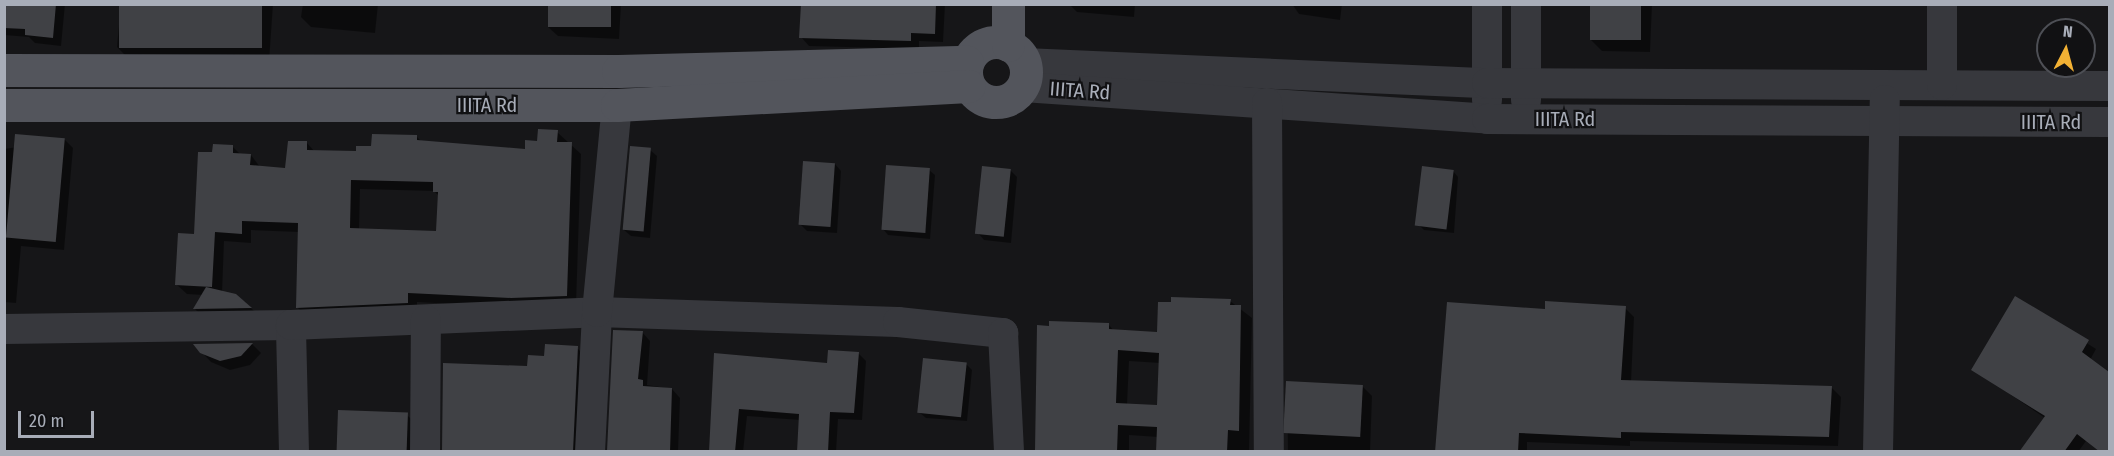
<!DOCTYPE html>
<style>
body{margin:0}
#map{position:relative;width:2114px;height:456px;overflow:hidden;background:#161618;font-family:"Fira Sans Condensed",sans-serif}
div>[style]{position:absolute}
[style*='--x']{left:calc(var(--x)*1px);top:calc(var(--y)*1px);width:calc(var(--w)*1px);rotate:calc(var(--a)*1deg)}
.shadow>*{inset:0;background:#0007}
.building>*{inset:0;background:#404145;transform-origin:0 0}
.minor>*{height:30px;margin:-15px;padding:0 15px;transform-origin:15px;border-radius:15px;background:#37383d}
.major>*{height:33px;margin:-16.5px;padding:0 16.5px;transform-origin:16.5px;border-radius:16.5px;background:#53555c}
.major>.ring{margin:-16.5px;padding:0;box-sizing:content-box;background:none;border:33px solid #53555c;border-radius:50%}
span{translate:-50% -50%;white-space:nowrap;text-align:center;line-height:1.15;-webkit-text-stroke:4.5px #111113;paint-order:stroke}
.street-label{font-size:20px;color:#a8adb8}
.frame{position:absolute;inset:0;border:6px solid #a8adb8;pointer-events:none}
.north{position:absolute;left:2036px;top:18px;width:60px;height:60px;box-sizing:border-box;background:#111113;border:2px solid #4d4f55;border-radius:50%;rotate:6deg;font-size:16px;font-weight:700;line-height:24px;text-align:center;color:#a8adb8}
.north::after{content:'';display:block;margin:auto;width:21px;height:27px;background:#f2b134;clip-path:polygon(50% 0,100% 100%,50% 72%,0 100%)}
.scale{position:absolute;left:18px;top:411px;width:76px;height:27px;box-sizing:border-box;border:3px solid #a8adb8;border-top:0;padding-left:8px;font-size:18px;line-height:21px;white-space:nowrap;color:#a8adb8;-webkit-text-stroke:4px #111113;paint-order:stroke}
</style>
<div id="map">
<div class="shadow">
<i style="clip-path:polygon(4px 4px,65px 4px,61px 46px,35px 43px,29px 37px,4px 35px)"></i>
<i style="clip-path:polygon(121px 4px,273px 4px,269px 62px,128px 58px,117px 47px)"></i>
<i style="clip-path:polygon(303px 4px,378px 4px,375px 33px,311px 27px,301px 17px)"></i>
<i style="clip-path:polygon(549px 4px,621px 4px,619px 39px,558px 36px,548px 27px)"></i>
<i style="clip-path:polygon(803px 4px,945px 4px,943px 42px,919px 41px,919px 49px,809px 46px,801px 37px)"></i>
<i style="clip-path:polygon(1069px 4px,1135px 4px,1134px 17px,1077px 12px)"></i>
<i style="clip-path:polygon(1292px 4px,1342px 4px,1340px 20px,1299px 14px)"></i>
<i style="clip-path:polygon(1591px 4px,1652px 4px,1650px 52px,1602px 51px,1590px 39px)"></i>
<i style="clip-path:polygon(evenodd,557px 132px,581px 154px,576px 305px,521px 308px,417px 302px,417px 312px,307px 317px,297px 307px,299px 232px,251px 230px,251px 243px,224px 241px,222px 294px,245px 302px,255px 312px,204px 318px,195px 309px,203px 295px,187px 294px,177px 285px,196px 235px,214px 154px,232px 146px,241px 155px,251px 155px,260px 167px,286px 170px,307px 143px,315px 152px,357px 153px,417px 137px,422px 142px,526px 151px,557px 132px,360px 189px,434px 191px,439px 196px,438px 232px,359px 230px,360px 189px)"></i>
<i style="clip-path:polygon(65px 140px,73px 148px,64px 250px,21px 246px,16px 303px,4px 302px,4px 149px)"></i>
<i style="clip-path:polygon(650px 150px,657px 156px,650px 238px,631px 236px,624px 230px)"></i>
<i style="clip-path:polygon(835px 164px,841px 171px,837px 233px,807px 231px,800px 224px)"></i>
<i style="clip-path:polygon(929px 170px,935px 175px,930px 239px,888px 235px,883px 229px)"></i>
<i style="clip-path:polygon(1010px 170px,1017px 177px,1011px 243px,984px 240px,978px 233px)"></i>
<i style="clip-path:polygon(1453px 171px,1458px 177px,1454px 233px,1424px 230px,1419px 225px)"></i>
<i style="clip-path:polygon(2016px 298px,2096px 349px,2090px 360px,2110px 374px,2110px 452px,2100px 452px,2086px 441px,2078px 452px,2021px 452px,2045px 418px,1973px 369px)"></i>
<i style="clip-path:polygon(evenodd,1230px 301px,1252px 318px,1249px 452px,1158px 452px,1158px 437px,1129px 435px,1129px 452px,1036px 452px,1038px 327px,1109px 325px,1114px 331px,1158px 333px,1230px 301px,1129px 361px,1160px 363px,1158px 406px,1127px 405px,1129px 361px)"></i>
<i style="clip-path:polygon(1625px 308px,1634px 317px,1631px 382px,1831px 387px,1841px 397px,1838px 446px,1630px 441px,1630px 446px,1527px 442px,1527px 452px,1436px 452px,1546px 311px)"></i>
<i style="clip-path:polygon(642px 332px,650px 341px,647px 385px,672px 389px,680px 398px,678px 452px,609px 450px)"></i>
<i style="clip-path:polygon(252px 344px,261px 353px,250px 365px,230px 370px,211px 362px,196px 346px)"></i>
<i style="clip-path:polygon(577px 348px,587px 358px,584px 452px,444px 452px,528px 368px)"></i>
<i style="clip-path:polygon(858px 353px,866px 361px,862px 420px,838px 419px,836px 452px,798px 452px,800px 420px,747px 416px,743px 452px,710px 452px,715px 355px,828px 365px)"></i>
<i style="clip-path:polygon(966px 364px,972px 370px,967px 421px,926px 418px,920px 413px)"></i>
<i style="clip-path:polygon(1287px 383px,1362px 386px,1372px 396px,1370px 452px,1288px 452px)"></i>
<i style="clip-path:polygon(407px 415px,417px 425px,418px 452px,337px 452px)"></i>
</div>
<div class="building">
<i style="clip-path:polygon(4px 4px,56px 4px,53px 38px,25px 35px,25px 29px,4px 28px)"></i>
<i style="left:119px;top:4px;width:143px;height:44px"></i>
<i style="left:548px;top:4px;width:63px;height:23px"></i>
<i style="clip-path:polygon(801px 4px,936px 4px,935px 34px,911px 33px,911px 41px,799px 38px)"></i>
<i style="left:1590px;top:4px;width:51px;height:36px"></i>
<i style="clip-path:polygon(evenodd,538px 129px,558px 130px,557px 142px,572px 142px,567px 296px,511px 298px,408px 293px,408px 303px,296px 308px,298px 223px,242px 221px,242px 234px,215px 232px,212px 287px,175px 285px,178px 233px,194px 234px,198px 152px,212px 152px,213px 144px,233px 145px,233px 153px,251px 154px,250px 165px,285px 168px,288px 141px,307px 141px,307px 150px,356px 151px,356px 146px,371px 146px,372px 134px,417px 135px,417px 140px,525px 149px,525px 140px,537px 141px,538px 129px,351px 180px,433px 182px,433px 192px,438px 192px,436px 231px,350px 228px,351px 180px)"></i>
<i style="left:15px;top:134px;width:50px;height:104px;rotate:5deg"></i>
<i style="left:630px;top:146px;width:21px;height:84px;rotate:5deg"></i>
<i style="left:803px;top:161px;width:32px;height:64px;rotate:4deg"></i>
<i style="left:886px;top:165px;width:44px;height:65px;rotate:4deg"></i>
<i style="left:982px;top:166px;width:29px;height:68px;rotate:6deg"></i>
<i style="left:1422px;top:166px;width:32px;height:60px;rotate:7deg"></i>
<i style="clip-path:polygon(206px 287px,236px 294px,252px 308px,193px 309px)"></i>
<i style="clip-path:polygon(2015px 296px,2089px 340px,2082px 352px,2109px 372px,2109px 452px,2100px 452px,2077px 434px,2064px 452px,2019px 452px,2045px 416px,1971px 370px)"></i>
<i style="clip-path:polygon(evenodd,1171px 297px,1231px 299px,1230px 305px,1241px 305px,1239px 431px,1228px 430px,1227px 452px,1156px 452px,1157px 427px,1118px 425px,1117px 452px,1035px 451px,1037px 325px,1049px 326px,1049px 321px,1109px 323px,1109px 329px,1157px 332px,1158px 302px,1171px 302px,1171px 297px,1118px 350px,1159px 353px,1157px 405px,1116px 403px,1118px 350px)"></i>
<i style="clip-path:polygon(1545px 301px,1626px 306px,1621px 380px,1832px 386px,1829px 437px,1621px 432px,1621px 438px,1519px 433px,1518px 452px,1435px 452px,1447px 302px,1545px 309px)"></i>
<i style="clip-path:polygon(613px 330px,643px 331px,638px 379px,643px 380px,643px 386px,672px 388px,670px 452px,607px 451px)"></i>
<i style="clip-path:polygon(253px 343px,241px 356px,220px 361px,200px 353px,193px 344px)"></i>
<i style="clip-path:polygon(545px 344px,578px 346px,573px 452px,442px 452px,443px 363px,527px 366px,528px 355px,544px 356px)"></i>
<i style="clip-path:polygon(828px 350px,859px 352px,854px 413px,830px 412px,828px 452px,797px 452px,799px 414px,739px 409px,735px 452px,709px 452px,714px 353px,827px 363px)"></i>
<i style="left:923px;top:358px;width:44px;height:55px;rotate:6deg"></i>
<i style="left:1286px;top:381px;width:77px;height:52px;rotate:3deg"></i>
<i style="left:338px;top:410px;width:70px;height:42px;rotate:2deg"></i>
</div>
<div class="minor">
<i style="--x:1487;--y:4;--w:96;--a:90"></i>
<i style="--x:1526;--y:4;--w:96;--a:90"></i>
<i style="--x:1024;--y:63;--w:463;--a:2.5"></i>
<i style="--x:1487;--y:83;--w:623;--a:0.28"></i>
<i style="--x:1942;--y:85;--w:81;--a:-90"></i>
<i style="--x:1023;--y:87;--w:465;--a:3.9"></i>
<i style="--x:1487;--y:119;--w:623;--a:0.28"></i>
<i style="--x:1267;--y:103;--w:349;--a:89.7"></i>
<i style="--x:4;--y:329;--w:287;--a:-0.8"></i>
<i style="--x:294;--y:452;--w:127;--a:-91.4"></i>
<i style="--x:291;--y:325;--w:306;--a:-2.4"></i>
<i style="--x:597;--y:312;--w:301;--a:1.9"></i>
<i style="--x:898;--y:322;--w:106;--a:6"></i>
<i style="--x:1003;--y:333;--w:119;--a:87.1"></i>
<i style="--x:425;--y:452;--w:132;--a:-89.6"></i>
<i style="--x:590;--y:452;--w:140;--a:-87.1"></i>
<i style="--x:597;--y:312;--w:208;--a:-84.5"></i>
<i style="--x:1878;--y:452;--w:352;--a:-88.9"></i>
</div>
<div class="major">
<i class="ring" style="left:966px;top:42px;width:27px;height:27px"></i>
<i style="--x:1008;--y:45;--w:41;--a:-90"></i>
<i style="--x:4;--y:70;--w:614;--a:0.09"></i>
<i style="--x:618;--y:71;--w:349;--a:-1.5"></i>
<i style="--x:4;--y:105;--w:613;--a:0"></i>
<i style="--x:617;--y:105;--w:352;--a:-3.1"></i>
</div>
<div class="street-label">
<span style="left:1080px;top:91px;rotate:4deg">IIITA Rd</span>
<span style="left:487px;top:105px">IIITA Rd</span>
<span style="left:1565px;top:119px">IIITA Rd</span>
<span style="left:2051px;top:122px">IIITA Rd</span>
</div>
<div class="frame"></div>
<div class="north">N</div>
<div class="scale">20 m</div>
</div>
